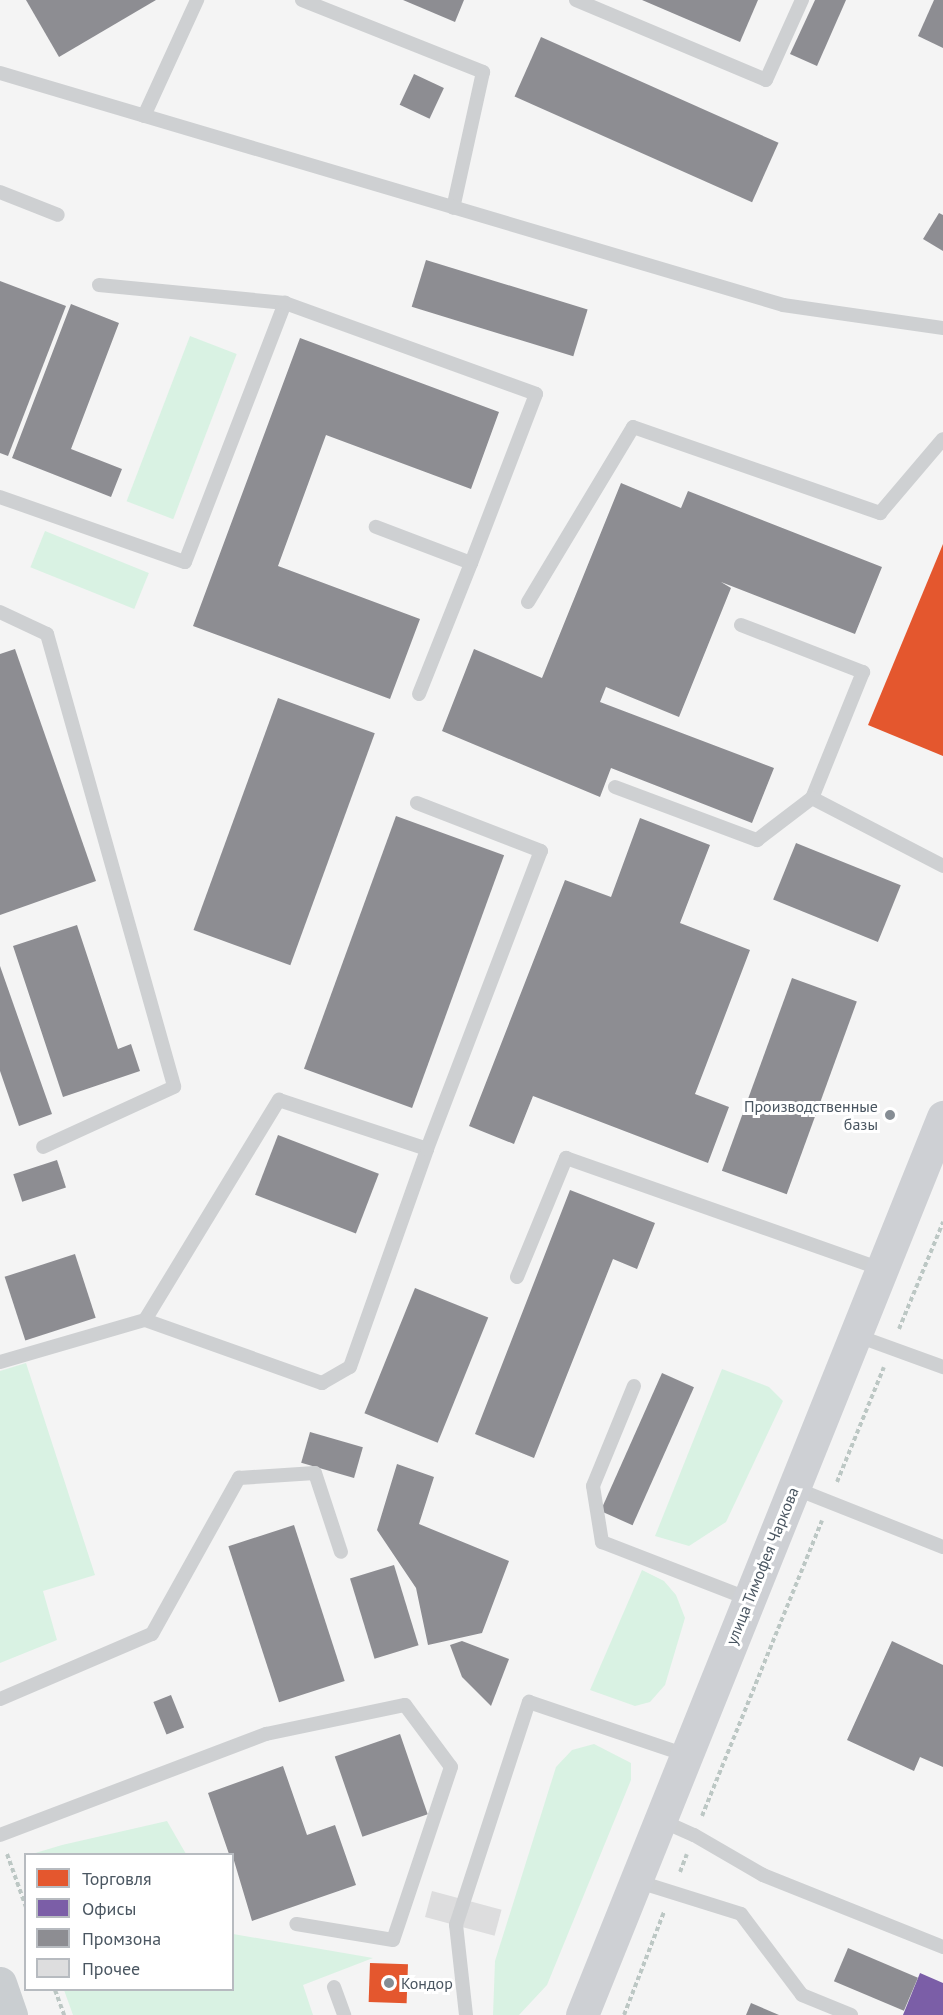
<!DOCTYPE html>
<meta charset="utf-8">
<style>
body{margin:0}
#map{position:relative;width:943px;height:2015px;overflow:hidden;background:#f4f4f4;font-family:"PT Sans",sans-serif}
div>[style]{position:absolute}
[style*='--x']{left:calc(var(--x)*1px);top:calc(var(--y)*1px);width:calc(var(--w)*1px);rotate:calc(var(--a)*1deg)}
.green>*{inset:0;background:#d9f2e3;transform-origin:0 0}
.shops>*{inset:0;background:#e4572e;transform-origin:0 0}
.offices>*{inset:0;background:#7b5ea7}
.industry>*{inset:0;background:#8d8d92;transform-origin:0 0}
.building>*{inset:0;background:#ddddde;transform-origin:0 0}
.path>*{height:4px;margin-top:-2px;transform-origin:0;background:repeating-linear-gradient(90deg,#bcc7c4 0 4.5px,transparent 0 7.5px)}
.lane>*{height:14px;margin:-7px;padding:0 7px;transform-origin:7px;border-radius:7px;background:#ced0d2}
.secondary>*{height:33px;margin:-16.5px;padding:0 16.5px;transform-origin:16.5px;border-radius:16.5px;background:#ced0d4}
.primary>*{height:33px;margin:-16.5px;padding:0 16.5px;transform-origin:16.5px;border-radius:16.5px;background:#caced1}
.dots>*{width:16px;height:16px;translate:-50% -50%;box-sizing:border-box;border:3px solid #fff;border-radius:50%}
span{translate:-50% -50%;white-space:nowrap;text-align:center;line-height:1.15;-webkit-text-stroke:6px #fff;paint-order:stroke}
.poi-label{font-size:16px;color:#4a5661}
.right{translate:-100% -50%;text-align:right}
.left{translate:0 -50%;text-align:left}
.street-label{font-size:16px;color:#4a5661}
.legend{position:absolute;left:24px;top:1853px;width:210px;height:138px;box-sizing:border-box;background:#fff;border:2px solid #b7bbc0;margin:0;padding:8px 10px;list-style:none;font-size:18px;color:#4a5661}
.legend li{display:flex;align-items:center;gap:12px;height:30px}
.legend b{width:30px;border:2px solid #b7bbc0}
</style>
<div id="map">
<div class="green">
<i style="left:190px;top:336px;width:50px;height:177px;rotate:21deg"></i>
<i style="left:45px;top:531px;width:112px;height:39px;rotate:22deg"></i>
<i style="clip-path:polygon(26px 1363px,95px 1575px,43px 1591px,57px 1640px,0 1663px,0 1371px)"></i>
<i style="clip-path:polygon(722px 1369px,769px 1387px,783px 1401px,726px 1522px,689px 1546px,655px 1536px)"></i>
<i style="clip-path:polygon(642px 1570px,664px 1581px,676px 1595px,685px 1618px,665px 1685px,650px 1702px,635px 1706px,590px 1690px)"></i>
<i style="clip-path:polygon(594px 1744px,631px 1763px,631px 1780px,547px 1985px,519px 2015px,493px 2015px,495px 1961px,556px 1767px,572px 1750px)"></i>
<i style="clip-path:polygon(167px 1821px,186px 1854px,32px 1854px,62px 1845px)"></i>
<i style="clip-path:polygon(233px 1934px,373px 1958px,303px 1985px,313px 2015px,73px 2015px,64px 1990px,232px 1990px)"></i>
</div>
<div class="shops">
<i style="clip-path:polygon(943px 544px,943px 756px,868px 725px)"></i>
<i style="left:370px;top:1963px;width:38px;height:39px;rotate:2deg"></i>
</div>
<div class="offices">
<i style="clip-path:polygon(920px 1973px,943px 1983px,943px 2015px,903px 2015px)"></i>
</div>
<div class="industry">
<i style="clip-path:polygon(26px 0,156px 0,59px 57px)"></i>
<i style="clip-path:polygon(403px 0,464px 0,455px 22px)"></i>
<i style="clip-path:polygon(642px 0,758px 0,740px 42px)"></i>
<i style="clip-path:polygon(815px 0,846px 0,817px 66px,790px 54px)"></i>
<i style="clip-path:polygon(934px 0,943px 0,943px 48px,918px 36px)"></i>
<i style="left:541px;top:37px;width:260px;height:65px;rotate:24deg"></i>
<i style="left:414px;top:74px;width:33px;height:34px;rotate:25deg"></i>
<i style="clip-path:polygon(939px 213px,943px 215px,943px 251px,923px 239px)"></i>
<i style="left:426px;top:260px;width:169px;height:49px;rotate:17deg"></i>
<i style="clip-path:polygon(0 281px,66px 306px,8px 456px,0 453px)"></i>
<i style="clip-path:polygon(71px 304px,119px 323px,71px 449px,122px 469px,111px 497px,12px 458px)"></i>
<i style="clip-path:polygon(300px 338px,499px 412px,471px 489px,326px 435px,278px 566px,420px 619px,390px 699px,193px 626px)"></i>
<i style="clip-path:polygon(621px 483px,681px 508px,688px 491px,882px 567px,855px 634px,721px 582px,731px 588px,679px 717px,606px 687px,600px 702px,774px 768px,752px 823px,611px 768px,600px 797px,442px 731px,474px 649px,542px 678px)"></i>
<i style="clip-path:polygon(15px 649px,96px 881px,0 915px,0 654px)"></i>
<i style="left:278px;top:698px;width:103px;height:247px;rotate:20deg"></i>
<i style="left:396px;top:816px;width:115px;height:269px;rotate:20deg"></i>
<i style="clip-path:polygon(640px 818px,710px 845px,680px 923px,750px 950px,695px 1094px,729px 1107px,708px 1163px,533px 1096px,514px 1144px,469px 1126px,565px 880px,611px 897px)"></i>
<i style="left:796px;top:843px;width:113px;height:61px;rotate:22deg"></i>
<i style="clip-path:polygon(77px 925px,118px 1049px,131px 1044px,140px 1071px,63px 1097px,13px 946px)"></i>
<i style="clip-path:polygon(0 966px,52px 1114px,19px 1126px,0 1071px)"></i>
<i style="left:792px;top:978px;width:69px;height:205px;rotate:20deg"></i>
<i style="left:278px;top:1135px;width:108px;height:64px;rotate:21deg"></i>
<i style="left:57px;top:1160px;width:29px;height:46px;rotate:72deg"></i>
<i style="clip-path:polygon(570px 1190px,655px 1223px,637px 1269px,613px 1259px,534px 1458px,475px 1434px)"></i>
<i style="left:75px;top:1254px;width:67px;height:74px;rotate:72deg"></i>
<i style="left:415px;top:1288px;width:79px;height:135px;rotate:22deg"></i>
<i style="left:662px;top:1373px;width:35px;height:151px;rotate:24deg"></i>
<i style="left:310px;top:1432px;width:55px;height:32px;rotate:16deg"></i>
<i style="clip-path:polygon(397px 1464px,434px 1477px,419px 1524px,509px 1561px,482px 1633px,428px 1645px,416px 1588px,377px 1530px)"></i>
<i style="left:294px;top:1525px;width:164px;height:69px;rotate:72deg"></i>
<i style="left:394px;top:1565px;width:84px;height:46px;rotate:73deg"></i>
<i style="clip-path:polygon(462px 1641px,509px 1659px,491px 1706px,462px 1677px,450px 1645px)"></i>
<i style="clip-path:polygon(892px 1641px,943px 1665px,943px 1767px,920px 1757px,914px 1771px,847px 1740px)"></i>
<i style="left:171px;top:1695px;width:35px;height:19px;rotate:68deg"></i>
<i style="left:400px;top:1734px;width:85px;height:69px;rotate:71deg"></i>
<i style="clip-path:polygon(283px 1766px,307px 1835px,335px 1825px,356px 1885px,252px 1921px,232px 1854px,229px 1854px,208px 1793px)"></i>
<i style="left:848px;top:1948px;width:76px;height:36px;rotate:23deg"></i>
<i style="clip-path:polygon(751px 2003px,779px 2015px,746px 2015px)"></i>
</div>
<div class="building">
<i style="left:432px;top:1891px;width:72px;height:27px;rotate:15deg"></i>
</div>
<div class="path">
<i style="--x:899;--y:1329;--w:116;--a:-67.6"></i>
<i style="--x:837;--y:1482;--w:124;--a:-67.8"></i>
<i style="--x:702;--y:1816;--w:319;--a:-67.9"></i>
<i style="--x:7;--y:1854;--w:56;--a:70.3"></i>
<i style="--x:680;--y:1872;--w:19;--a:-69"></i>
<i style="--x:55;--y:1990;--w:27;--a:70"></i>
<i style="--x:624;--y:2015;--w:110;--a:-68.8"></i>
</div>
<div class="lane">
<i style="--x:302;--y:0;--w:195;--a:21.7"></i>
<i style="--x:483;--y:72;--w:139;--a:102.4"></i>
<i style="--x:576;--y:0;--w:206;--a:22.8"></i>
<i style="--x:766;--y:80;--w:88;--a:-65.8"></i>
<i style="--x:0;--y:73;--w:817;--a:16.5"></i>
<i style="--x:783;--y:305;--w:162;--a:8.2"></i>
<i style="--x:144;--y:116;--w:128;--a:-65.4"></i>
<i style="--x:0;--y:192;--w:62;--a:21.6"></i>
<i style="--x:99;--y:285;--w:187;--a:5.5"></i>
<i style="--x:0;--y:497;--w:196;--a:19.4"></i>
<i style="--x:185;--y:562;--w:278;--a:-68.9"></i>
<i style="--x:285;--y:303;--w:267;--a:19.9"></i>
<i style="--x:536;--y:394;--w:181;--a:111"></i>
<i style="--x:471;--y:563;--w:102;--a:-159.2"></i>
<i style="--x:528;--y:602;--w:204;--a:-59"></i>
<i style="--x:633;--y:427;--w:262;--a:19.2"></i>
<i style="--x:880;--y:513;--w:97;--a:-49.6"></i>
<i style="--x:0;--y:612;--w:52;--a:25.1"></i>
<i style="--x:47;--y:634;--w:470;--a:74.3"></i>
<i style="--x:174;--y:1087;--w:144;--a:155.4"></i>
<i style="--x:741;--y:625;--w:131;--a:21.1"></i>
<i style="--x:863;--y:672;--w:136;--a:112"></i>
<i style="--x:812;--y:798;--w:148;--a:27.4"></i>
<i style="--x:419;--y:694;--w:141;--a:-68.3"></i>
<i style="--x:615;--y:787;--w:152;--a:20.5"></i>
<i style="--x:757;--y:840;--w:69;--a:-37.4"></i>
<i style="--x:517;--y:1277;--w:129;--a:-67.6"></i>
<i style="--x:566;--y:1158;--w:335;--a:19.4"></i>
<i style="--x:145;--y:1320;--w:258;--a:-58.7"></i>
<i style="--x:279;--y:1100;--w:156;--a:18.3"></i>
<i style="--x:855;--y:1335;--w:94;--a:20"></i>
<i style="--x:0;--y:1362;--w:151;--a:-16.2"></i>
<i style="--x:145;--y:1320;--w:188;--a:19.6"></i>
<i style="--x:322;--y:1383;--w:32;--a:-30"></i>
<i style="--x:350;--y:1367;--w:231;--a:-70.5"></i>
<i style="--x:427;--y:1149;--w:319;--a:-69.1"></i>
<i style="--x:541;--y:851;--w:133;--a:-158.8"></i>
<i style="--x:634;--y:1386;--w:108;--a:112.3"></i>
<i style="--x:593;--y:1486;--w:57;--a:80.9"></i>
<i style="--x:602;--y:1542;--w:158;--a:21.2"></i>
<i style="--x:794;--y:1488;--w:160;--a:21.6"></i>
<i style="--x:0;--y:1699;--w:165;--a:-23.2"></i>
<i style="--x:152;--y:1634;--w:179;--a:-60.9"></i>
<i style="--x:239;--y:1478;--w:76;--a:-3.8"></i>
<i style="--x:315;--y:1473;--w:83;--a:71.8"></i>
<i style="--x:660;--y:1820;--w:37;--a:24"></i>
<i style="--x:694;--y:1835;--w:80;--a:30.1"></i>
<i style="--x:763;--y:1875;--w:194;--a:21.8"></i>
<i style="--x:0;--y:1835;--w:285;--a:-20.8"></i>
<i style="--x:266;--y:1734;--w:142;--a:-11.8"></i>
<i style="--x:405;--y:1705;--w:77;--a:53.4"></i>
<i style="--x:451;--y:1767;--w:182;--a:108.5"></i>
<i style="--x:393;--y:1940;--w:98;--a:-170.6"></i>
<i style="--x:636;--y:1881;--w:110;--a:17.4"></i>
<i style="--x:741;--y:1914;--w:101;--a:53"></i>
<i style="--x:802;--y:1995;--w:53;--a:22.2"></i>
<i style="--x:334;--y:1987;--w:30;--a:70"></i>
<i style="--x:466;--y:2015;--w:91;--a:-96.3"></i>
<i style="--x:456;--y:1925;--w:235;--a:-71.9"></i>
<i style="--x:529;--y:1702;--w:166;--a:18.7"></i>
</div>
<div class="secondary">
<i style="--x:582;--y:2015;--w:968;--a:-68.1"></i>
</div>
<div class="primary">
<i style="--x:0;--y:1983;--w:34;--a:71"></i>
</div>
<div class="dots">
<i style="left:890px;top:1115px;background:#868d94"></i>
<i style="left:389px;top:1983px;background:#868d94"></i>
</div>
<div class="poi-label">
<span class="right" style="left:878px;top:1115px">Производственные<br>базы</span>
<span class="left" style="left:401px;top:1983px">Кондор</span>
</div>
<div class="street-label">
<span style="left:762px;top:1566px;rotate:-68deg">улица Тимофея Чаркова</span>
</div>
<ul class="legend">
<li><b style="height:16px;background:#e4572e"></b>Торговля</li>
<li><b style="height:16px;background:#7b5ea7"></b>Офисы</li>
<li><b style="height:16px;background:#8d8d92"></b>Промзона</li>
<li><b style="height:16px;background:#ddddde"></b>Прочее</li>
</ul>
</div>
